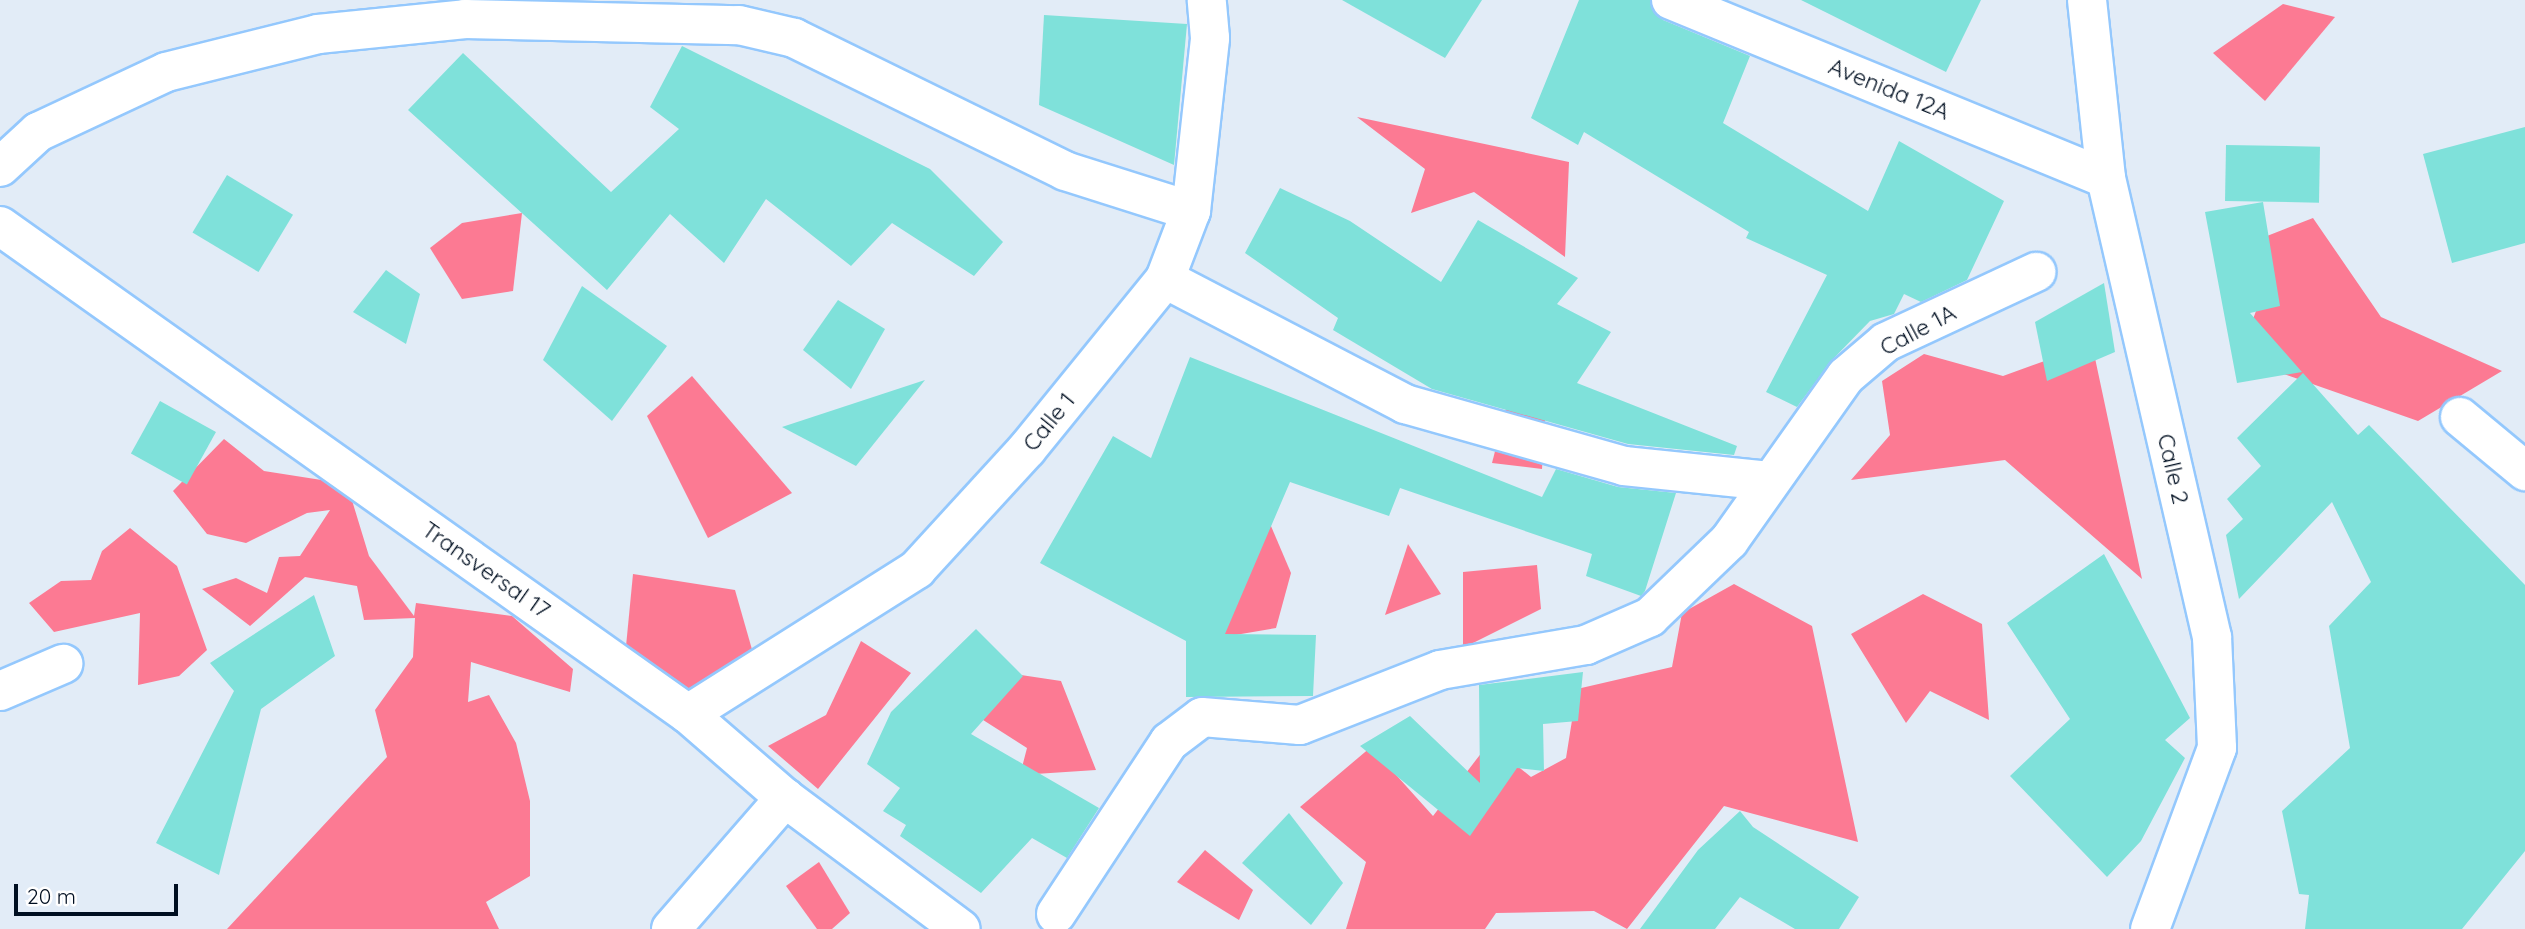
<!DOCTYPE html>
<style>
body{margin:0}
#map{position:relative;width:2525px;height:929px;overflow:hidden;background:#e2ecf7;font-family:Quicksand,sans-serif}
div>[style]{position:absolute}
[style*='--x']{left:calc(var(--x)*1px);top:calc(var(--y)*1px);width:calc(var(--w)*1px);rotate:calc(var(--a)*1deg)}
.forest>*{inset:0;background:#fc7a93}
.building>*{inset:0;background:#7fe1da;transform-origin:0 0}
.roads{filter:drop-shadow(2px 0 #94c8fd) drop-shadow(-2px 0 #94c8fd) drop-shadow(0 2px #94c8fd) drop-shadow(0 -2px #94c8fd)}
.minor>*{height:38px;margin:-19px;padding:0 19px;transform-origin:19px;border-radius:19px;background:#fff}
span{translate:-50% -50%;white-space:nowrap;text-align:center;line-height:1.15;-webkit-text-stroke:5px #fff;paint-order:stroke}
.street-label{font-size:23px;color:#000f21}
.scale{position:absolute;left:14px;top:884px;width:164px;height:32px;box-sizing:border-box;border:4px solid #000f21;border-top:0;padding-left:9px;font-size:21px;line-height:24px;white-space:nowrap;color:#000f21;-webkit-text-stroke:5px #fff;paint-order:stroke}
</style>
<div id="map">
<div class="forest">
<i style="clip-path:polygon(2283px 4px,2335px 17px,2265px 101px,2213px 53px)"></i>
<i style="clip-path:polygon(1357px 117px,1569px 162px,1565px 257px,1474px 192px,1411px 213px,1425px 169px)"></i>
<i style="clip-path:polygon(522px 213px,513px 291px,462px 299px,430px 248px,462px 223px)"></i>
<i style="clip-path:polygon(2313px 218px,2381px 317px,2502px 371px,2418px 421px,2238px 358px,2263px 293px,2267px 236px)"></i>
<i style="clip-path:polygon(2092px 344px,2142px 579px,2005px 460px,1851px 480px,1890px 435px,1882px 381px,1924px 354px,2003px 376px)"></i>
<i style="clip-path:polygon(692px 376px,792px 493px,708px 538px,647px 416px)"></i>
<i style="clip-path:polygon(1511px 389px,1546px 405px,1542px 469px,1492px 463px)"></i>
<i style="clip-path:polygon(224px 439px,264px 471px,347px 484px,369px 556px,414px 616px,416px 603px,512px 616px,573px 669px,570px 692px,471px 662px,468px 702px,489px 695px,516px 743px,530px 801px,530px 876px,486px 902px,499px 929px,227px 929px,387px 757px,375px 710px,413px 657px,415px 618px,364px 620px,357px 586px,305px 577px,250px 626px,202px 589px,236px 578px,267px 593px,279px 557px,300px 556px,330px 510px,307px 513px,246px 543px,207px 534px,173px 491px)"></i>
<i style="clip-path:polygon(1239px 451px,1291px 573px,1276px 628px,1194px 642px)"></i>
<i style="clip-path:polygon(130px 528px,177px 566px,207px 650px,179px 676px,138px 685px,140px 613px,54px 632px,29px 603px,61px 581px,91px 580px,102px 551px)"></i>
<i style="clip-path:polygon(1408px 544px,1441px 594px,1385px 615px)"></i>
<i style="clip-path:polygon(1537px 565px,1541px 609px,1463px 648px,1463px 572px)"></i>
<i style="clip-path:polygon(633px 574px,735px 590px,757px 667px,685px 711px,624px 667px)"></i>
<i style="clip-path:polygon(1734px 584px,1812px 626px,1858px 842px,1724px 806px,1627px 929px,1594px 911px,1496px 913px,1485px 929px,1346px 929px,1366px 862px,1300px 807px,1371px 747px,1433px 816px,1489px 743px,1531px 777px,1566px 758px,1577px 689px,1672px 667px,1682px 613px)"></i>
<i style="clip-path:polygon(1923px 594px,1982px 624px,1989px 720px,1930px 691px,1906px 723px,1851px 634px)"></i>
<i style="clip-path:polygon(861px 641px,911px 673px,818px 789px,768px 746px,826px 715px)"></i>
<i style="clip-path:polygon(1008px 673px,1061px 681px,1096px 770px,1020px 775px,1027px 748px,969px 711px)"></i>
<i style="clip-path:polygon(1205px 850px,1253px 890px,1239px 920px,1177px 882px)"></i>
<i style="clip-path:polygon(819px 862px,850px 913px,832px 929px,817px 929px,786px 886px)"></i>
</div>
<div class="building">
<i style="clip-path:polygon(1342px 0,1482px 0,1445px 58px)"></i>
<i style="clip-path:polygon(1579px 0,1650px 0,1663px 20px,1750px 56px,1723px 123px,1868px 211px,1899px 141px,2004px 201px,1967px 280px,1921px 302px,1904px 294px,1894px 314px,1870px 321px,1832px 360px,1797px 407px,1766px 392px,1827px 275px,1746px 238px,1749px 232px,1584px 132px,1578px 145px,1531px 118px)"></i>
<i style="clip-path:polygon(1801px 0,1981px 0,1946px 72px)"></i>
<i style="clip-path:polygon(1044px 15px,1187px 24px,1174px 165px,1039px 105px)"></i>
<i style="clip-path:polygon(682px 46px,930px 169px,1003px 242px,974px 276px,892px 223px,851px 266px,766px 199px,724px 263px,670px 214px,607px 290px,408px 110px,463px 53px,611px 192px,679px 129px,650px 107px)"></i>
<i style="clip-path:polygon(2525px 127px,2525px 243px,2452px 263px,2423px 154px)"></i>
<i style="left:2226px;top:145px;width:94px;height:56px;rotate:1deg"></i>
<i style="left:227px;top:175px;width:77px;height:67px;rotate:31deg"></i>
<i style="clip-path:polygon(1280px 188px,1350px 221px,1441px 282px,1478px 220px,1578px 278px,1557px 304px,1611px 332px,1577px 383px,1737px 446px,1734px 455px,1628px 444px,1432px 389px,1333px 330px,1338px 318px,1245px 253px)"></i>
<i style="clip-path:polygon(2263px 202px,2280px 306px,2250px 313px,2302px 372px,2237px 383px,2205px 212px)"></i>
<i style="clip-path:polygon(386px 270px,420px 294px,406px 344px,353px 312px)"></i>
<i style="clip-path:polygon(2104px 283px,2115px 352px,2047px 381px,2035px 322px)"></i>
<i style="clip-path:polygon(582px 286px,667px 346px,612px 421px,543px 360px)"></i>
<i style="clip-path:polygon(838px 300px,885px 329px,851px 389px,803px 350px)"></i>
<i style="clip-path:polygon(1190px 357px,1542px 497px,1556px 469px,1618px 487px,1676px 493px,1645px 591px,1641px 596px,1586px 576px,1592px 554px,1400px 488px,1389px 516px,1290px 482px,1225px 634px,1316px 635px,1313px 696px,1186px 697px,1186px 641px,1040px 563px,1113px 436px,1151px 458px)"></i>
<i style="clip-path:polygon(2303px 373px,2358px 435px,2369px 425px,2525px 585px,2525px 851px,2462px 929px,2305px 929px,2309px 895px,2299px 894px,2282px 811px,2350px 748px,2329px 626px,2371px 582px,2332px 502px,2239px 599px,2226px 535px,2243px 519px,2227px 499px,2261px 466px,2237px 438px)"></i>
<i style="clip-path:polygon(925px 380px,856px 466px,782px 427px)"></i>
<i style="left:160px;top:401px;width:64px;height:60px;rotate:29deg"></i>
<i style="clip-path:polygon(2104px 554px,2190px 718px,2165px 740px,2185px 758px,2141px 841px,2107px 877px,2010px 776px,2070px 719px,2007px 623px)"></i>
<i style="clip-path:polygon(314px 595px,335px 656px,261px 709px,219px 875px,156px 843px,234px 691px,210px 663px)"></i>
<i style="clip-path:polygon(976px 629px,1023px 676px,971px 734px,1099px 808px,1067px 858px,1032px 838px,981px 893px,900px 836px,906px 825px,883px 811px,900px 788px,867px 764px,891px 712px)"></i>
<i style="clip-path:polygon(1583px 672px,1578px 721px,1543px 724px,1544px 771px,1517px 768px,1470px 836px,1360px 746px,1410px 716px,1480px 783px,1479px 685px)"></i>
<i style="clip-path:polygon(1740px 811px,1753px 827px,1859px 897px,1839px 929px,1795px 929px,1740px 897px,1715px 929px,1640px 929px,1698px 850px)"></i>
<i style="clip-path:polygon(1289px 813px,1343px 883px,1311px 925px,1242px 863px)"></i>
</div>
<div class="roads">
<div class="minor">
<i style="--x:1671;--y:0;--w:470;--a:22.3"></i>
<i style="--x:2087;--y:0;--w:179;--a:83.9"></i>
<i style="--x:2106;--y:178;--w:471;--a:77"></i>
<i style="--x:2212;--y:637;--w:111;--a:87.4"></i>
<i style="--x:2217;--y:748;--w:193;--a:110.3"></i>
<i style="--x:0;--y:167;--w:52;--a:-42.6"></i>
<i style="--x:38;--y:132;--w:141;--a:-25.1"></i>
<i style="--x:166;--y:72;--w:157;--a:-14"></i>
<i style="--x:318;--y:34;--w:148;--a:-5.8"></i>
<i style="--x:465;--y:19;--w:274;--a:1.3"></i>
<i style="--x:739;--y:25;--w:57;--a:13.3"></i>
<i style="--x:794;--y:38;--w:302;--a:26.1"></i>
<i style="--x:1065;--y:171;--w:132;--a:17.6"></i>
<i style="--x:0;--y:226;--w:843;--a:35.35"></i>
<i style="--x:688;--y:714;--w:128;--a:40.9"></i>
<i style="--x:785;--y:798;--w:219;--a:36.7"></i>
<i style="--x:1165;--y:279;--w:271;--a:27.5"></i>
<i style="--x:1405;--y:404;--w:228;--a:15.8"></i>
<i style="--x:1624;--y:466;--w:146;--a:5.9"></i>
<i style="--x:2460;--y:417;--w:85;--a:39.7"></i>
<i style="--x:0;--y:691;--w:69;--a:-23.2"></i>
<i style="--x:688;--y:714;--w:271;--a:-32.3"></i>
<i style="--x:917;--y:569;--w:163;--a:-47.5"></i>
<i style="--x:1027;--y:449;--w:219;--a:-50.9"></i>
<i style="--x:1165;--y:279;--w:73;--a:-69.1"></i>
<i style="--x:1191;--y:211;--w:174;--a:-83.7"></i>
<i style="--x:1210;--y:38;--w:38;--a:-95"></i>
<i style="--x:1056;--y:914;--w:206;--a:-56.7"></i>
<i style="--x:1169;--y:742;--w:41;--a:-37.1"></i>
<i style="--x:1202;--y:717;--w:98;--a:4.7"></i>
<i style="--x:1300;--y:725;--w:150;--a:-21.4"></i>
<i style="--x:1440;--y:670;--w:148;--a:-9.7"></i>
<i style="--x:1586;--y:645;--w:70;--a:-23.6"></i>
<i style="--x:1650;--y:617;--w:110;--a:-43.9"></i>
<i style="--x:1729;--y:541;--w:202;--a:-54.7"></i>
<i style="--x:1846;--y:376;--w:52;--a:-40.4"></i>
<i style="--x:1886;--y:342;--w:166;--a:-25"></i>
<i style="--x:671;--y:929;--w:174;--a:-49"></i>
</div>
</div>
<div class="street-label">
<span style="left:1889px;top:89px;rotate:22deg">Avenida 12A</span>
<span style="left:1918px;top:330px;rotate:-28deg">Calle 1A</span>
<span style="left:1049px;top:422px;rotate:-51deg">Calle 1</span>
<span style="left:2173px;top:469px;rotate:77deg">Calle 2</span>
<span style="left:486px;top:570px;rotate:35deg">Transversal 17</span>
</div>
<div class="scale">20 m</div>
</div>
